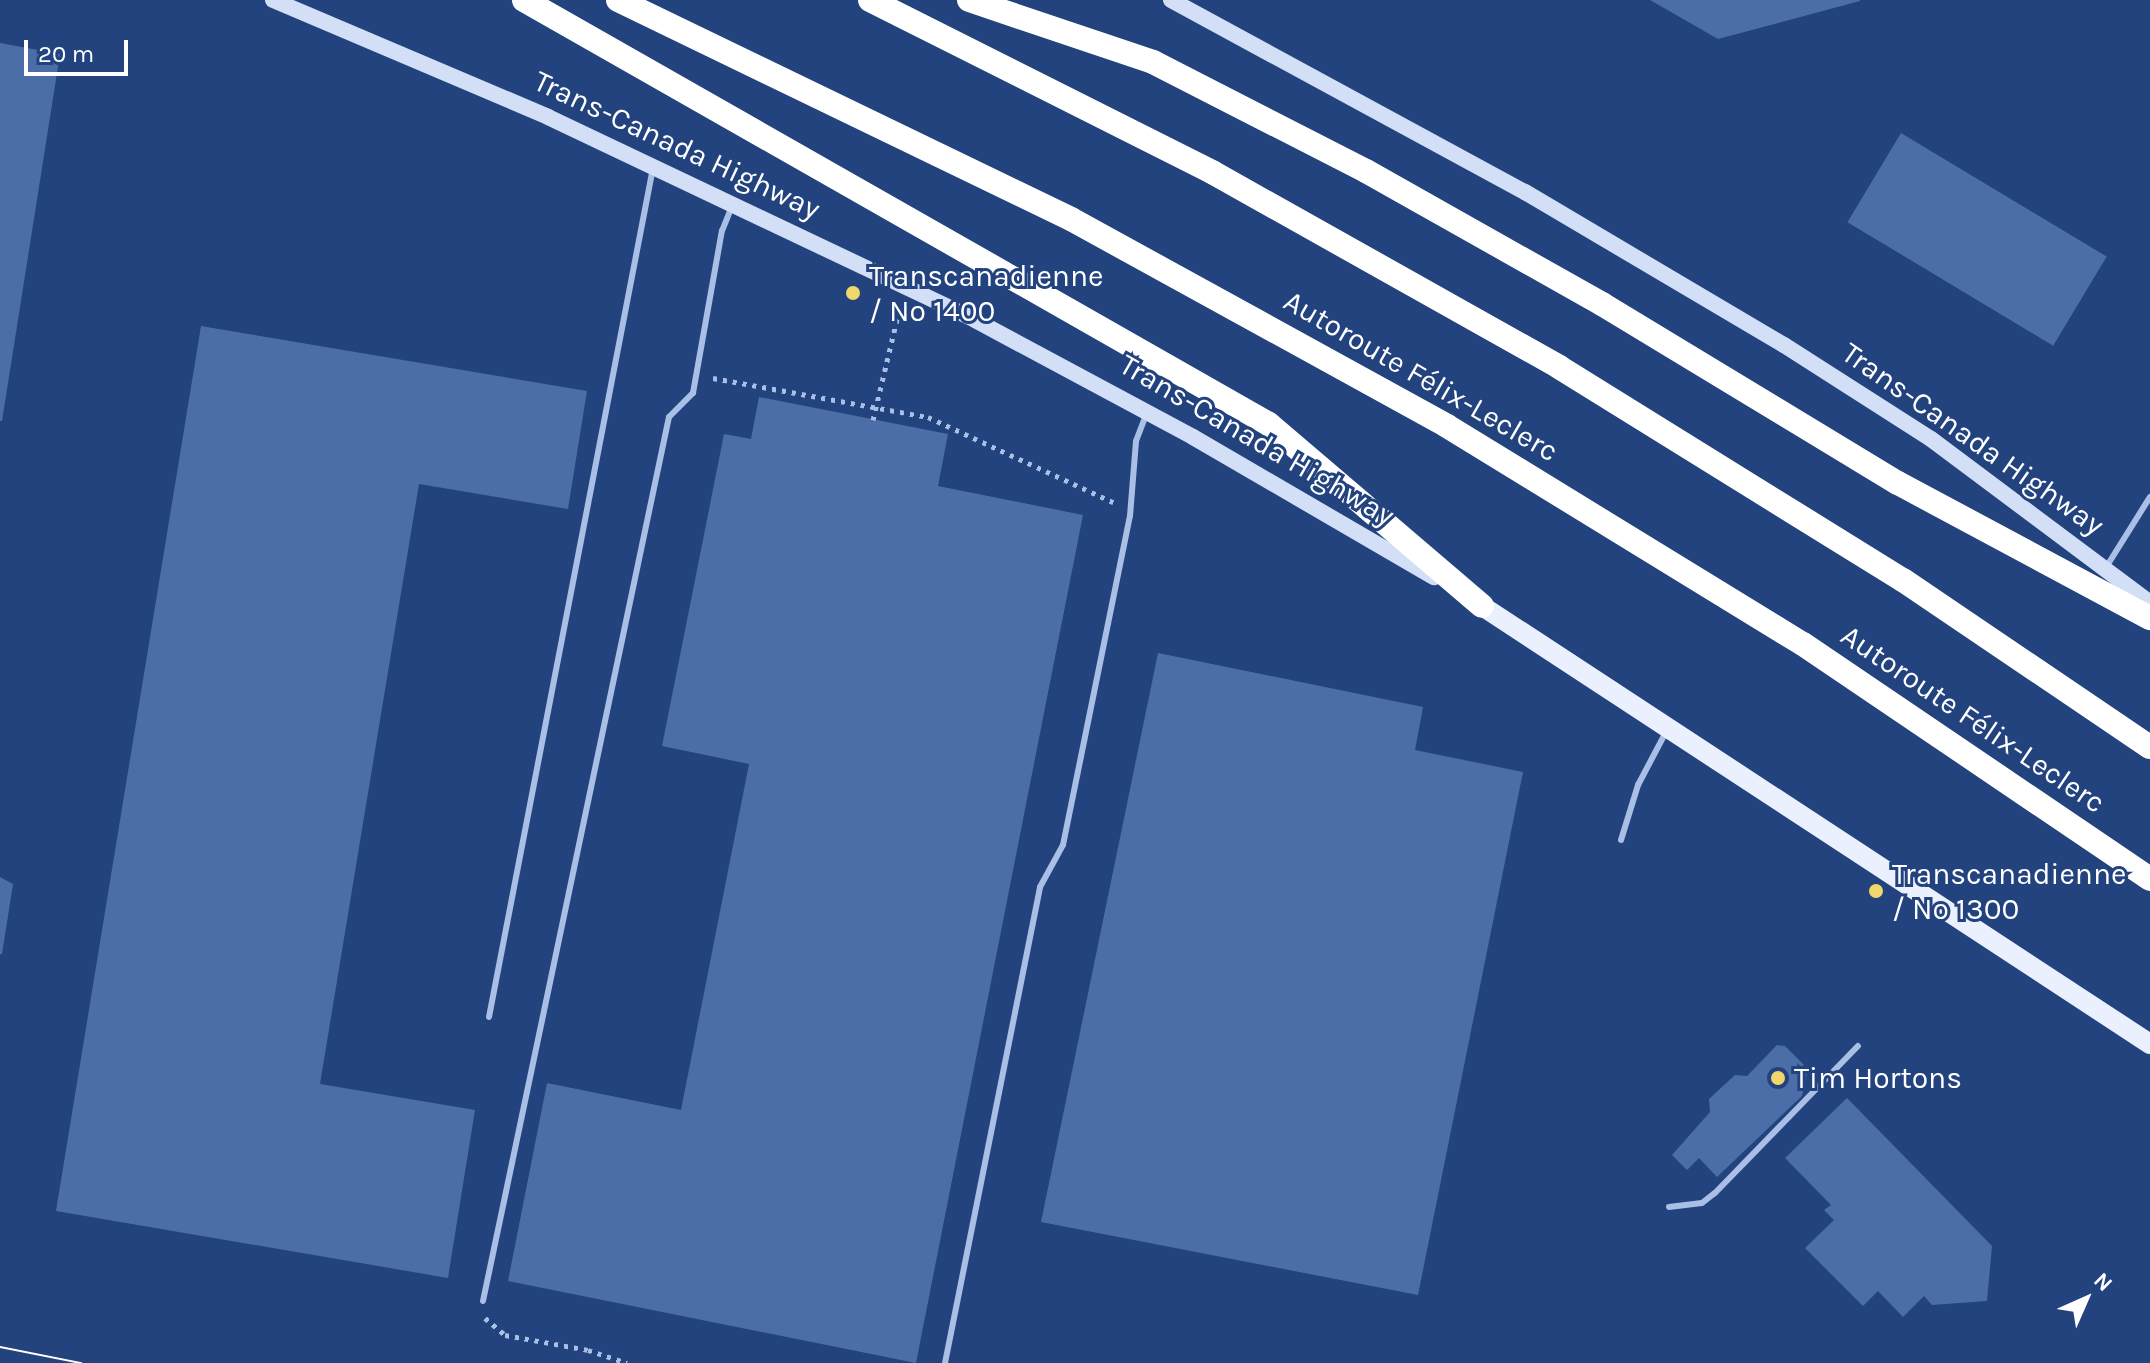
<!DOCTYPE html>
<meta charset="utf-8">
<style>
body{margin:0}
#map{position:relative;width:2150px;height:1363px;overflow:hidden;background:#23437f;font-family:Karla,sans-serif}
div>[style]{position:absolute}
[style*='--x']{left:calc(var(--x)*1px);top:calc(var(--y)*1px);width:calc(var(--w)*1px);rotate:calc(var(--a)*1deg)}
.building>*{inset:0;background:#4b6da8;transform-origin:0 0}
.path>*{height:5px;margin-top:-2.5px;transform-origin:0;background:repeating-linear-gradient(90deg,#a9bfe6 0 4px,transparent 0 10px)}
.service>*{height:6px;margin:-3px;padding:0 3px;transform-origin:3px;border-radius:3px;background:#a9bfe6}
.secondary>*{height:16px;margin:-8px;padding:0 8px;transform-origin:8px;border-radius:8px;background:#d2dff6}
.primary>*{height:20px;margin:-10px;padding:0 10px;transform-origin:10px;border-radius:10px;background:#eaf0fd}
.motorway>*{height:24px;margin:-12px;padding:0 12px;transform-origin:12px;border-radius:12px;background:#fff}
.tram>*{height:2px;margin:-1px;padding:0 1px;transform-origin:1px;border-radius:1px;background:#fff}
.dots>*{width:22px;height:22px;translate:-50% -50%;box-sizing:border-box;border:4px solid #23437f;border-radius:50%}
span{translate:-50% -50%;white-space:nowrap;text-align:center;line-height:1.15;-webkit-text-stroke:6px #23437f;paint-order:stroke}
.street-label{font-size:30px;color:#fff}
.poi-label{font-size:30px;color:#fff}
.left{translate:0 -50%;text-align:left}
.north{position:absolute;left:2046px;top:1259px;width:80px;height:80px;-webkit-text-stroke:6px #23437f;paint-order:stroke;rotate:45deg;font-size:22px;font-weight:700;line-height:32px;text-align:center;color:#fff}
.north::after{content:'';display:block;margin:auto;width:28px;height:36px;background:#fff;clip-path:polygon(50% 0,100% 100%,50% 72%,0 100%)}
.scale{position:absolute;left:24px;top:40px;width:104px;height:36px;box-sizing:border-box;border:4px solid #fff;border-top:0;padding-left:10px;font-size:24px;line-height:28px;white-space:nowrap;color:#fff;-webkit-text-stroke:6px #23437f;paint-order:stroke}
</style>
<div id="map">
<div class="building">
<i style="clip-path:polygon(1650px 0,1860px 0,1860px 1px,1718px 39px)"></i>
<i style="clip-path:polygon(0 43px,60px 54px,2px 421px,0 421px)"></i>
<i style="left:1901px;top:133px;width:240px;height:104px;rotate:31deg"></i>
<i style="clip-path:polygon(201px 326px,587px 391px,568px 509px,419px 484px,320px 1084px,475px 1110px,448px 1278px,56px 1211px)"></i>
<i style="clip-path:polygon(759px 397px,948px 434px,938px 486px,1083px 515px,916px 1363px,508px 1281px,547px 1083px,681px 1110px,749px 764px,662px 746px,724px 434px,751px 439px)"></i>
<i style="clip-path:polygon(1158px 653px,1423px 707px,1415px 750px,1523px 772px,1418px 1295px,1041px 1222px)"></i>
<i style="clip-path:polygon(0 877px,13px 884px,2px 954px,0 954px)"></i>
<i style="clip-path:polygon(1777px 1045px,1785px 1046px,1808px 1069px,1802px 1096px,1717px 1177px,1699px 1158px,1687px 1170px,1672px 1155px,1710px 1112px,1709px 1099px,1735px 1075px,1747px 1076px)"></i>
<i style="clip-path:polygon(1847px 1098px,1992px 1246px,1987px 1301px,1932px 1305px,1924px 1296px,1903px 1317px,1878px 1291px,1863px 1306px,1805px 1248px,1834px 1220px,1824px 1210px,1831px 1205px,1785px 1158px)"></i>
</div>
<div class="path">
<i style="--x:713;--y:378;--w:219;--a:10.3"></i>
<i style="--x:928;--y:417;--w:204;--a:24.7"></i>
<i style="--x:873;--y:420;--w:108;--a:-76.6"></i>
<i style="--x:485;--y:1318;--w:26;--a:40"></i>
<i style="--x:505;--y:1335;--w:84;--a:10.2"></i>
<i style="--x:588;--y:1350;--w:41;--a:18.4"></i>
</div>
<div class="service">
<i style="--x:2105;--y:569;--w:85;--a:-58"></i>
<i style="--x:1621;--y:840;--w:58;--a:-72.8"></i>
<i style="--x:1638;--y:785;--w:60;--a:-62.2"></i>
<i style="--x:489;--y:1017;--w:865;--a:-79.07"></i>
<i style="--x:1669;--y:1207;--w:33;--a:-7"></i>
<i style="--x:1702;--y:1203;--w:16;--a:-38"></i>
<i style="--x:1715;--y:1193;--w:205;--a:-45.8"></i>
<i style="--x:483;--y:1301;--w:903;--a:-78.12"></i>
<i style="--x:669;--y:417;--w:34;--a:-45"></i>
<i style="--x:693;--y:393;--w:165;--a:-79.9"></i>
<i style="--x:722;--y:231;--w:27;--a:-68"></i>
<i style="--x:945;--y:1363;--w:485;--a:-78.7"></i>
<i style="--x:1040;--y:887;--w:48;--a:-61.3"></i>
<i style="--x:1063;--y:845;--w:336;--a:-78.5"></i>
<i style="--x:1130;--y:516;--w:75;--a:-85.4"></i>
<i style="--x:1136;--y:441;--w:28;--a:-69"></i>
</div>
<div class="secondary">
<i style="--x:273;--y:0;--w:299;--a:23"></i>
<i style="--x:548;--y:117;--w:473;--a:25.4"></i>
<i style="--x:975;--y:320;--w:247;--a:28.2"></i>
<i style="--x:1193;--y:437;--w:279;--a:30.2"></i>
<i style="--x:1171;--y:0;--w:403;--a:28.5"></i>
<i style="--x:1525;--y:192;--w:301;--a:30.6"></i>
<i style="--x:1784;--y:345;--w:174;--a:32.6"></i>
<i style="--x:1931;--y:439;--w:274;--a:36.8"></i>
</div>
<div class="primary">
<i style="--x:1482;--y:606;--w:799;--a:33.25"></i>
</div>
<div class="motorway">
<i style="--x:524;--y:0;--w:857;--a:29.65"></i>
<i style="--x:1269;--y:424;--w:280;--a:40.5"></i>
<i style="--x:618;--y:0;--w:503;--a:25.8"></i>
<i style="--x:1071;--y:219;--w:429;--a:28.8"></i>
<i style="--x:1447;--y:426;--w:417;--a:31.5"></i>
<i style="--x:1803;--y:644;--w:419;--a:34.1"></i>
<i style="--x:870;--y:0;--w:383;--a:26.7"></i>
<i style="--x:1212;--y:172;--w:398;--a:29.3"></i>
<i style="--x:1559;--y:367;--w:405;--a:31.8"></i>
<i style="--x:1903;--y:580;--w:298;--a:34.1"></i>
<i style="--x:969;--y:0;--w:194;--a:18.6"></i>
<i style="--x:1153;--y:62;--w:239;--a:27.1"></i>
<i style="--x:1366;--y:171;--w:271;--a:29.4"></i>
<i style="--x:1602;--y:304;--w:346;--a:31.2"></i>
<i style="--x:1898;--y:483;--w:286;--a:28.2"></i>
</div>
<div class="tram">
<i style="--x:0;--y:1347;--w:83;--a:11.2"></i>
</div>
<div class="dots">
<i style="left:853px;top:293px;background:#f1d66b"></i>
<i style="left:1876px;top:891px;background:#f1d66b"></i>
<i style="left:1778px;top:1078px;background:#f1d66b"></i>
</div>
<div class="street-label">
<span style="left:677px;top:145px;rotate:25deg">Trans-Canada Highway</span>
<span style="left:1421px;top:376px;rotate:30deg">Autoroute Félix-Leclerc</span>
<span style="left:1973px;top:439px;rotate:35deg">Trans-Canada Highway</span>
<span style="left:1257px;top:440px;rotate:30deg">Trans-Canada Highway</span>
<span style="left:1973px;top:719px;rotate:34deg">Autoroute Félix-Leclerc</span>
</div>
<div class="poi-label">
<span class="left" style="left:869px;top:293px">Transcanadienne<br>/ No 1400</span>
<span class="left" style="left:1892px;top:891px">Transcanadienne<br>/ No 1300</span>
<span class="left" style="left:1794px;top:1078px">Tim Hortons</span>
</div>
<div class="north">N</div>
<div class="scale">20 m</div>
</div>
